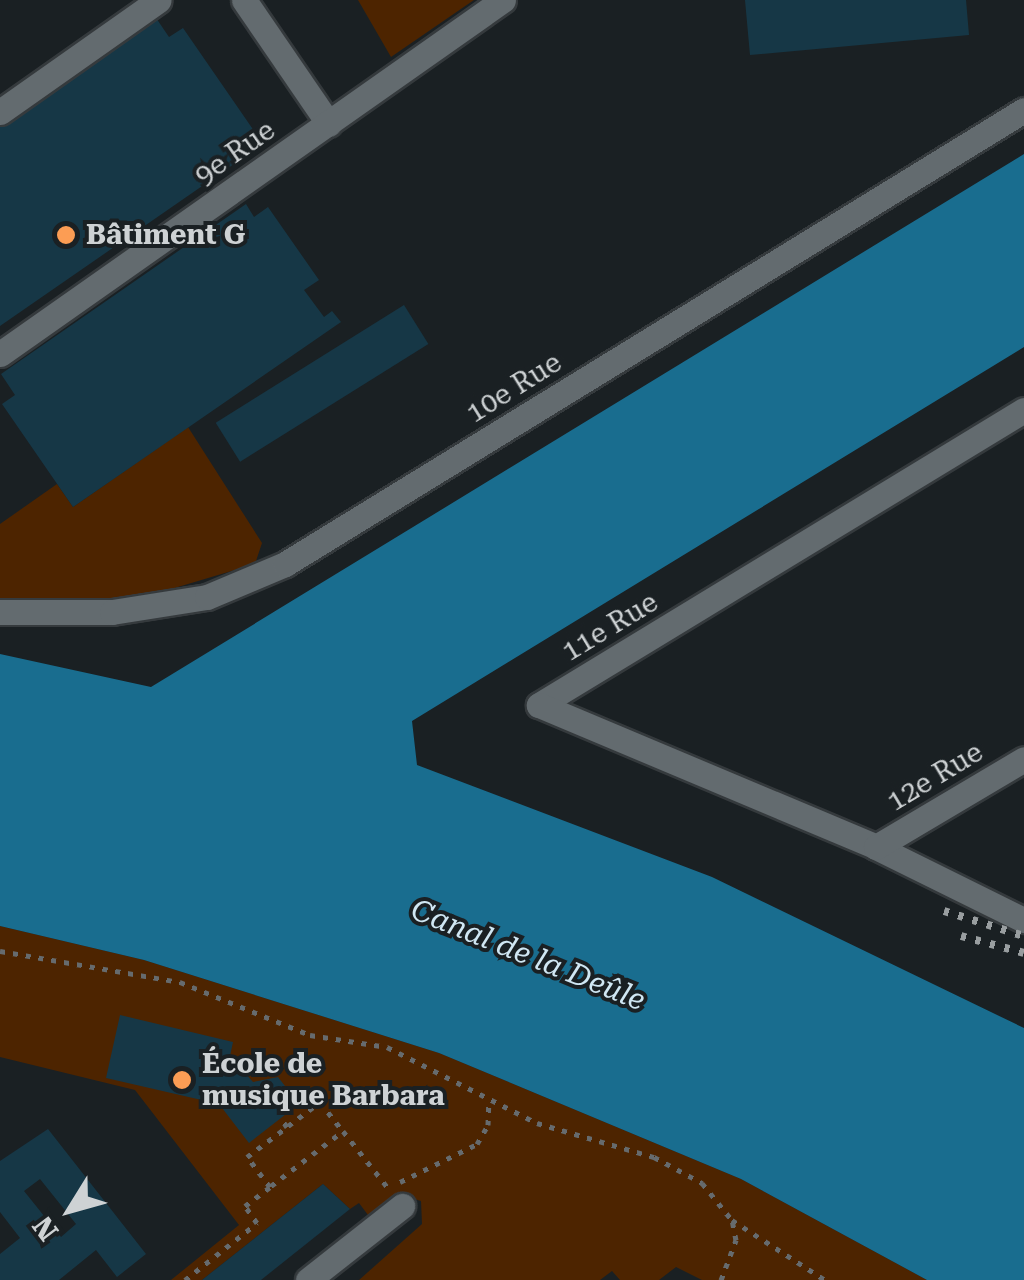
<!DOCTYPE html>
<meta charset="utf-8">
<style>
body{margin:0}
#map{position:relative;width:1024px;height:1280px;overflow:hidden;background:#1a2023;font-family:"Roboto Serif",serif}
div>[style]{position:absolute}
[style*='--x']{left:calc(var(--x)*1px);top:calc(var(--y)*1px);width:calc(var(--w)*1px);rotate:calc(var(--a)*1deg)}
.green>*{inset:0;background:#4d2400}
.water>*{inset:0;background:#196d8f}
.building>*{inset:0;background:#163746;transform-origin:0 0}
.path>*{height:5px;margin-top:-2.5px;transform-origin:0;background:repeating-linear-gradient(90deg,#666b6e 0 5px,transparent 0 13px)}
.roads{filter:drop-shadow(2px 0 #353a3d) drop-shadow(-2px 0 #353a3d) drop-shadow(0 2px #353a3d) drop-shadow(0 -2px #353a3d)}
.minor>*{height:25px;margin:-12.5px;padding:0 12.5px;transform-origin:12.5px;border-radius:12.5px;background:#636b6f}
.rail>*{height:8px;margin-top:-4px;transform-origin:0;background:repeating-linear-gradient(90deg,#999ea0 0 5px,transparent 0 15px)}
.dots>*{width:28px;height:28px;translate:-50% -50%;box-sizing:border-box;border:5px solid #1a2023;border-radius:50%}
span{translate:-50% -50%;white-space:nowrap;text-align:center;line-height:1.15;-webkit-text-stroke:8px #1a2023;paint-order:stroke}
.street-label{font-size:28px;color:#ced2d4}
.poi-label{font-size:28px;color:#ced2d4;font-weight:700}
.left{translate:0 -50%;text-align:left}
.water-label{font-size:30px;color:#d0e7f3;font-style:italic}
.north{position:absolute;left:20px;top:1160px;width:100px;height:100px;-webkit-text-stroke:8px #1a2023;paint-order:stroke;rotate:233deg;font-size:28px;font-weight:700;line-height:40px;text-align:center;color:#ced2d4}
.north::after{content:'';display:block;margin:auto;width:35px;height:45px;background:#ced2d4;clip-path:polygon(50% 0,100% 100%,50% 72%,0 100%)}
</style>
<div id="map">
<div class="green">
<i style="clip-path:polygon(358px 0,474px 0,391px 57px)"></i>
<i style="clip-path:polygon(188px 427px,262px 543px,255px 564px,131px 601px,0 604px,0 524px,57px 484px,73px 507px)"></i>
<i style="clip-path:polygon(0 926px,144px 960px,439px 1053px,741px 1179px,927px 1280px,702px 1280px,676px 1267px,659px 1280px,620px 1280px,612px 1271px,600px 1280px,359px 1280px,422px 1224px,421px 1201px,401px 1195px,371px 1219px,359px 1203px,350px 1209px,323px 1184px,202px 1280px,171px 1280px,239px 1225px,135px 1090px,0 1057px)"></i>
</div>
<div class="water">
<i style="clip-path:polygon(1024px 154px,1024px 347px,412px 721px,417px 765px,712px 877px,1024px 1028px,1024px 1280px,927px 1280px,741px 1179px,439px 1053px,144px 960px,0 926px,0 654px,151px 687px)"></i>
</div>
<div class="building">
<i style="clip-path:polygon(745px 0,966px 0,969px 35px,750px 55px)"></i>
<i style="clip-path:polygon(152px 12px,169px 37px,183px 28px,263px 144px,0 326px,0 117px)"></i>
<i style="clip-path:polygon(246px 204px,254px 217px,268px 207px,319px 280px,304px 290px,324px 317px,332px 311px,341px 322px,73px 507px,2px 404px,15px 395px,1px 374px)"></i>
<i style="left:404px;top:305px;width:46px;height:222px;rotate:58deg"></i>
<i style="clip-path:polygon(120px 1015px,233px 1042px,230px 1056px,253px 1082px,278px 1077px,299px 1104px,249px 1143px,219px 1104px,106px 1078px)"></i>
<i style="clip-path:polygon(evenodd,48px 1129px,146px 1254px,117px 1277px,96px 1250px,59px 1280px,0 1280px,0 1254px,20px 1238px,0 1212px,0 1161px,48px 1129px,40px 1179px,76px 1224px,61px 1237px,24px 1191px,40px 1179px)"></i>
<i style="clip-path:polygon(323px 1184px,350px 1209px,261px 1280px,202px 1280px)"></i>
</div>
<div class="path">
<i style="--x:0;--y:951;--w:183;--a:9.8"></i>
<i style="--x:180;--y:982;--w:140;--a:22.2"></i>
<i style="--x:310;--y:1035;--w:78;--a:8.9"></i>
<i style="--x:387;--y:1047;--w:168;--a:26.9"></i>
<i style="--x:537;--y:1123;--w:122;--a:16.2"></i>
<i style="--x:654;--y:1157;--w:55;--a:28.4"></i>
<i style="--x:702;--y:1183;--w:48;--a:51"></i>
<i style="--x:732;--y:1220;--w:111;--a:32.8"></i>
<i style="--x:288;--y:1126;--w:40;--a:-37"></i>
<i style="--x:320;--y:1102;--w:37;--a:52"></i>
<i style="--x:400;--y:1182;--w:86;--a:-26.3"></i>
<i style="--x:477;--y:1144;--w:22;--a:-60"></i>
<i style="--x:488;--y:1125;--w:23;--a:-88"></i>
<i style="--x:271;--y:1186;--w:91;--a:-37.4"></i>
<i style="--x:343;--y:1131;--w:73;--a:51.7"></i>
<i style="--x:185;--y:1280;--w:92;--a:-38.4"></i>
<i style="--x:257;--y:1223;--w:21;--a:-125"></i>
<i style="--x:245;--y:1206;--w:31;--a:-37"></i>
<i style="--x:270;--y:1187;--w:38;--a:-127"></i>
<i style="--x:247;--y:1157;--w:50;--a:-36.9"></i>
<i style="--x:287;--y:1127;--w:11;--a:-124"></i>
<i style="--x:721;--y:1280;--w:43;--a:-69.4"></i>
<i style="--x:736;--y:1240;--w:20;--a:-101"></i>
</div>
<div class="roads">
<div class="minor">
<i style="--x:244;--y:0;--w:150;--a:55.6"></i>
<i style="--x:0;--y:112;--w:194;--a:-35.2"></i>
<i style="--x:0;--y:354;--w:615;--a:-35.14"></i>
<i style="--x:1024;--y:410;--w:568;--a:148.69"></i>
<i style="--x:539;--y:705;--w:366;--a:22.8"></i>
<i style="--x:876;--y:847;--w:165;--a:26.3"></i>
<i style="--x:0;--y:612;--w:112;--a:0"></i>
<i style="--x:112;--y:612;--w:96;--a:-9"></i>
<i style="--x:207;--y:597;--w:85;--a:-22.9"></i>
<i style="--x:285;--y:564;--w:867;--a:-31.56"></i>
<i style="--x:876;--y:847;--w:172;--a:-30.7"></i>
<i style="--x:308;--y:1280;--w:120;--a:-38.2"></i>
</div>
</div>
<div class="rail">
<i style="--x:944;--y:911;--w:84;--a:17.4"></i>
<i style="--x:961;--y:936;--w:65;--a:15.1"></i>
</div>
<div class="dots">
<i style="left:66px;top:235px;background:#fc9d54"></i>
<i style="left:182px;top:1080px;background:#fc9d54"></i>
</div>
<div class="street-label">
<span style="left:235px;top:153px;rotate:-35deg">9e Rue</span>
<span style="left:514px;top:388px;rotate:-32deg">10e Rue</span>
<span style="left:610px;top:627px;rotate:-31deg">11e Rue</span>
<span style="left:935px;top:777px;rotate:-31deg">12e Rue</span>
</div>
<div class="poi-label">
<span class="left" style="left:86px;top:235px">Bâtiment G</span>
<span class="left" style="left:202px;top:1080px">École de<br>musique Barbara</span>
</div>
<div class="water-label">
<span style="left:528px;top:955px;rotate:22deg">Canal de la Deûle</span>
</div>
<div class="north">N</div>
</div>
